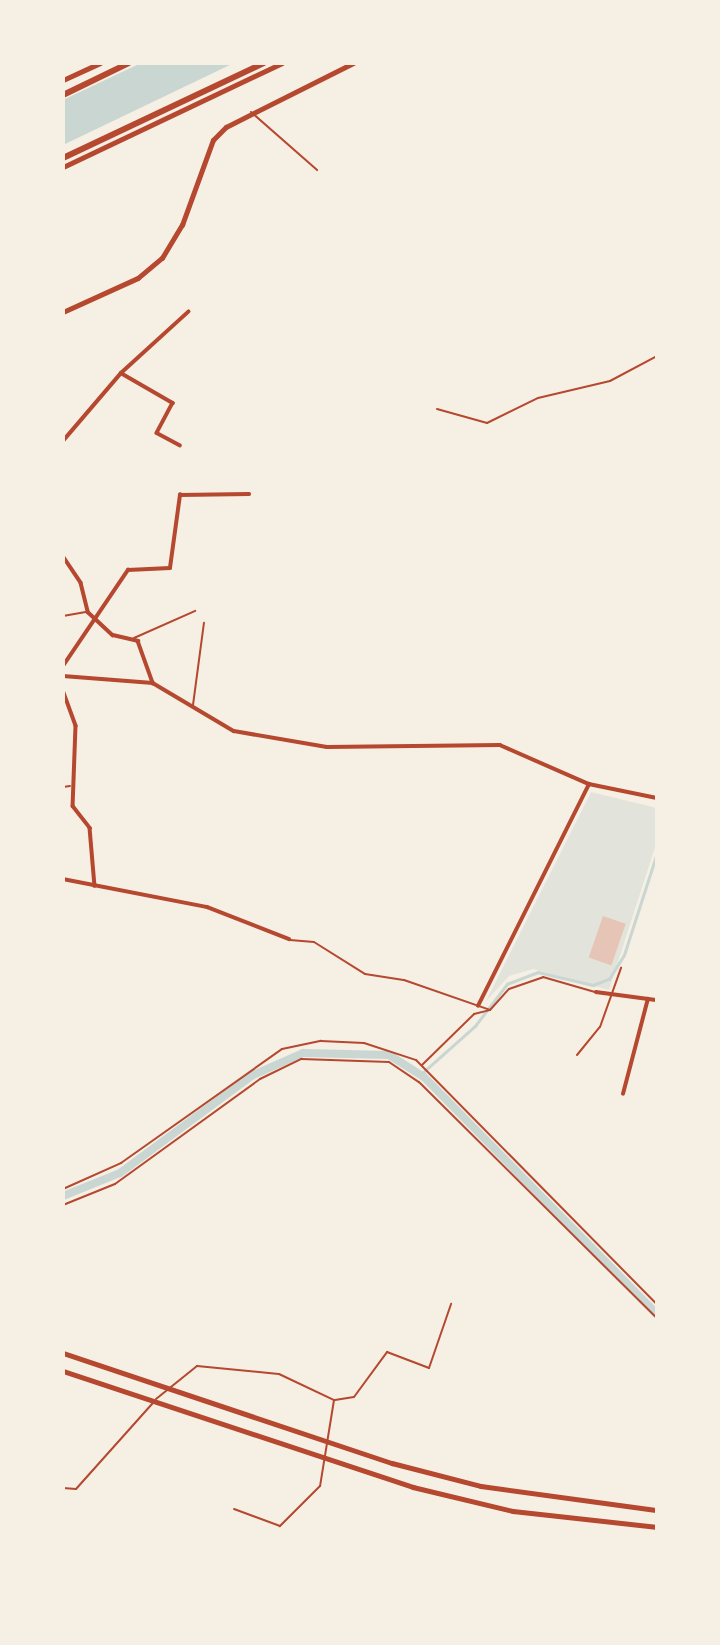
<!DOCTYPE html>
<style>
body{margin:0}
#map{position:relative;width:720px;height:1645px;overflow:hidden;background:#f6efe4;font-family:"Fira Sans",sans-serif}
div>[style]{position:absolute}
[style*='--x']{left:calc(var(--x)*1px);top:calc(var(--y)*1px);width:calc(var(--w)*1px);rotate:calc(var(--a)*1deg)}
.green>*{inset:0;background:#e2e4dc}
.water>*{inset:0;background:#c9d6d2}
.stream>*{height:2.5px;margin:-1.25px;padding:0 1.25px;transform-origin:1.25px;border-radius:1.25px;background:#c9d6d2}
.canal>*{height:8px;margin:-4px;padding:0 4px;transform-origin:4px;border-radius:4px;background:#c9d6d2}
.building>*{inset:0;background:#e6c5b7;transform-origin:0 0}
.service>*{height:2px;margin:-1px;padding:0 1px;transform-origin:1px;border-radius:1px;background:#b5482f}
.minor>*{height:3.5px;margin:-1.75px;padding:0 1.75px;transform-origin:1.75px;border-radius:1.75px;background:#b5482f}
.tertiary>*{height:4.5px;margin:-2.25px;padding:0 2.25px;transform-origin:2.25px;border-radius:2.25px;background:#b5482f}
.secondary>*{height:5px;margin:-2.5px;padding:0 2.5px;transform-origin:2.5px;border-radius:2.5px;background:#b5482f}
.trunk>*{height:6px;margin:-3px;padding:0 3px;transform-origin:3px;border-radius:3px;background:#b5482f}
span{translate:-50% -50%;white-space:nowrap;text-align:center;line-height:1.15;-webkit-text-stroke:5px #f6efe4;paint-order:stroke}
.frame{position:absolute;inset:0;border:65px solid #f6efe4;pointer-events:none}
</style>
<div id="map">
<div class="green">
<i style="clip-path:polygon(591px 792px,657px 808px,657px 841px,609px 990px,533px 969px,509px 976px,486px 1001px)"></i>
</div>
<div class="water">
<i style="clip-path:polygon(141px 63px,234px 63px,63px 145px,63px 100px)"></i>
</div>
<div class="stream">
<i style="--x:420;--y:1075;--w:74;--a:-41.7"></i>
<i style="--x:475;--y:1026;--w:53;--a:-52.7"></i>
<i style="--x:507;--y:984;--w:33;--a:-21"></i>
<i style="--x:538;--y:972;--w:57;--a:13.3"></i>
<i style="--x:593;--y:985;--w:17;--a:-21"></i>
<i style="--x:609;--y:979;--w:28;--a:-58"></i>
<i style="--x:624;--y:955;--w:107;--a:-72.1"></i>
</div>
<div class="canal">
<i style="--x:63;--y:1196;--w:61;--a:-22"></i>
<i style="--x:120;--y:1173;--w:165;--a:-36.4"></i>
<i style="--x:253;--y:1075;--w:55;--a:-23.7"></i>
<i style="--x:303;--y:1053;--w:86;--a:1.3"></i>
<i style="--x:389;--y:1055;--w:41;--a:32.2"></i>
<i style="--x:424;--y:1077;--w:332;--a:45.5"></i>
</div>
<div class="building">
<i style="left:603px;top:916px;width:24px;height:44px;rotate:19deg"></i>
</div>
<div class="service">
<i style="--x:251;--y:112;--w:88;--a:41.3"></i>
<i style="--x:437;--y:409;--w:52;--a:15.6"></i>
<i style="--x:487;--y:423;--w:57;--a:-26.1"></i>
<i style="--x:538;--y:398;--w:74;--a:-13.3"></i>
<i style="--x:610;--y:381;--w:53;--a:-28"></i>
<i style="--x:63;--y:616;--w:23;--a:-10"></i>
<i style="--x:134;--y:638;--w:67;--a:-23.9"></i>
<i style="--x:193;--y:705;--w:83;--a:-82.4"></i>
<i style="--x:63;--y:787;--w:7;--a:-8"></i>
<i style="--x:290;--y:940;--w:24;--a:5"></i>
<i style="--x:314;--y:942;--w:60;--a:32.1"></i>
<i style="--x:365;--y:974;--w:39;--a:9"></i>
<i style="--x:404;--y:980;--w:91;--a:19.2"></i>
<i style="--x:490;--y:1010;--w:28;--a:-48"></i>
<i style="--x:509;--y:989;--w:36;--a:-19"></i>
<i style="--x:543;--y:977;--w:54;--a:16.1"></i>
<i style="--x:577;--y:1055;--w:36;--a:-51"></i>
<i style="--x:600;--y:1027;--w:63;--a:-70.4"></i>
<i style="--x:422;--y:1065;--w:73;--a:-44.4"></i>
<i style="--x:474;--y:1014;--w:16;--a:-14"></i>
<i style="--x:63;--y:1189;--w:64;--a:-24.1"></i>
<i style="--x:121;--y:1163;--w:197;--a:-35.3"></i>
<i style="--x:282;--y:1049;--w:40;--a:-12"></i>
<i style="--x:321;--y:1041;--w:43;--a:2.7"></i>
<i style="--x:364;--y:1043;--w:55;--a:18.1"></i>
<i style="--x:416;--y:1060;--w:343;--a:45.4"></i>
<i style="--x:63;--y:1205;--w:56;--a:-22"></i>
<i style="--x:115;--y:1184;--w:179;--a:-35.9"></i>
<i style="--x:260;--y:1079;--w:46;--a:-26"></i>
<i style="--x:301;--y:1059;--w:88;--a:2"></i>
<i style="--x:389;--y:1062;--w:36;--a:34"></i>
<i style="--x:419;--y:1082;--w:335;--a:44.8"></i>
<i style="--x:156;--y:1399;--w:53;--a:-38.8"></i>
<i style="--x:197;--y:1366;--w:82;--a:5.6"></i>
<i style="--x:279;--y:1374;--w:61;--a:25.3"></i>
<i style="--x:334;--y:1400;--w:87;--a:99.2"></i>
<i style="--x:320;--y:1486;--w:57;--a:135"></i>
<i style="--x:280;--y:1526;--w:49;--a:-159.7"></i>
<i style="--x:335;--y:1400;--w:19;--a:-9"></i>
<i style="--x:354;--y:1397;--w:56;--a:-53.7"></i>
<i style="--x:387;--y:1352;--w:45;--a:20.9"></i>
<i style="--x:429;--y:1368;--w:68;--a:-71"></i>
<i style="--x:63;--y:1488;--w:13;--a:4"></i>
<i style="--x:76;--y:1489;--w:115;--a:-48.2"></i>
</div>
<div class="minor">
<i style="--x:121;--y:373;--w:60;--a:30"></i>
<i style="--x:173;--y:403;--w:34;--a:118"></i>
<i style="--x:157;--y:433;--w:26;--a:28"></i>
<i style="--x:63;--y:441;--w:89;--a:-49.5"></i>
<i style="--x:121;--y:373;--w:91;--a:-42.3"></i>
<i style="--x:63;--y:556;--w:32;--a:56"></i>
<i style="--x:81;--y:583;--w:30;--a:76"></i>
<i style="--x:88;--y:612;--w:34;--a:43"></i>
<i style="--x:113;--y:635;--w:26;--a:13"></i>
<i style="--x:138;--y:641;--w:45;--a:70.3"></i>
<i style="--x:63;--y:666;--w:116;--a:-55.9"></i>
<i style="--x:128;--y:570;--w:42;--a:-2.7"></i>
<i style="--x:170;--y:568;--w:74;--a:-82.2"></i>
<i style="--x:180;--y:495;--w:69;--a:-0.8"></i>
<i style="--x:63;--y:676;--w:90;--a:4.4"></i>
<i style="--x:153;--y:683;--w:94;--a:30.7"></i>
<i style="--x:234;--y:731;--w:94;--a:9.8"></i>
<i style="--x:327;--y:747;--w:173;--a:-0.7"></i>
<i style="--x:500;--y:745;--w:97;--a:23.7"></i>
<i style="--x:589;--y:784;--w:69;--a:11.6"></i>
<i style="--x:63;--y:690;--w:38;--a:70"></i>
<i style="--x:76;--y:726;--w:80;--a:92.1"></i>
<i style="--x:73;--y:806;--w:28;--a:52"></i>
<i style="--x:90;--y:828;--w:58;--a:85.1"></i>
<i style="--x:63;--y:879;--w:147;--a:11"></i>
<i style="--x:207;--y:907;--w:88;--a:21.3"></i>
<i style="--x:596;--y:992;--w:62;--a:7.5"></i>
<i style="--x:478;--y:1006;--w:248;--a:-63.4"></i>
<i style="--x:623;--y:1094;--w:98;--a:-75.3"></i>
</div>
<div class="tertiary">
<i style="--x:63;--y:312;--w:82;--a:-24.4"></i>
<i style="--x:138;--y:278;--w:31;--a:-40"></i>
<i style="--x:162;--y:258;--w:39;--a:-59"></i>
<i style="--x:182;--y:225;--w:90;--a:-70"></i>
<i style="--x:213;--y:140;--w:18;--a:-45"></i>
<i style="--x:226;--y:127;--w:142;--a:-26.7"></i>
<i style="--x:63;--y:1353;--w:347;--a:18.5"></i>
<i style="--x:392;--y:1463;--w:92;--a:14.5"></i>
<i style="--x:481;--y:1486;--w:178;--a:7.8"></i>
<i style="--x:63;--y:1371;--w:369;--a:18.3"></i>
<i style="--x:413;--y:1487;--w:103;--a:13.5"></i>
<i style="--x:513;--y:1511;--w:145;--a:6.3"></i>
</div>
<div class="secondary">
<i style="--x:63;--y:80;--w:41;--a:-24.7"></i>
<i style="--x:63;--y:167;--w:242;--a:-25.4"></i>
</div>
<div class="trunk">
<i style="--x:63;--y:95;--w:73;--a:-25.9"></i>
<i style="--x:63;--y:158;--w:222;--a:-25.3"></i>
</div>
<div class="frame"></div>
</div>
